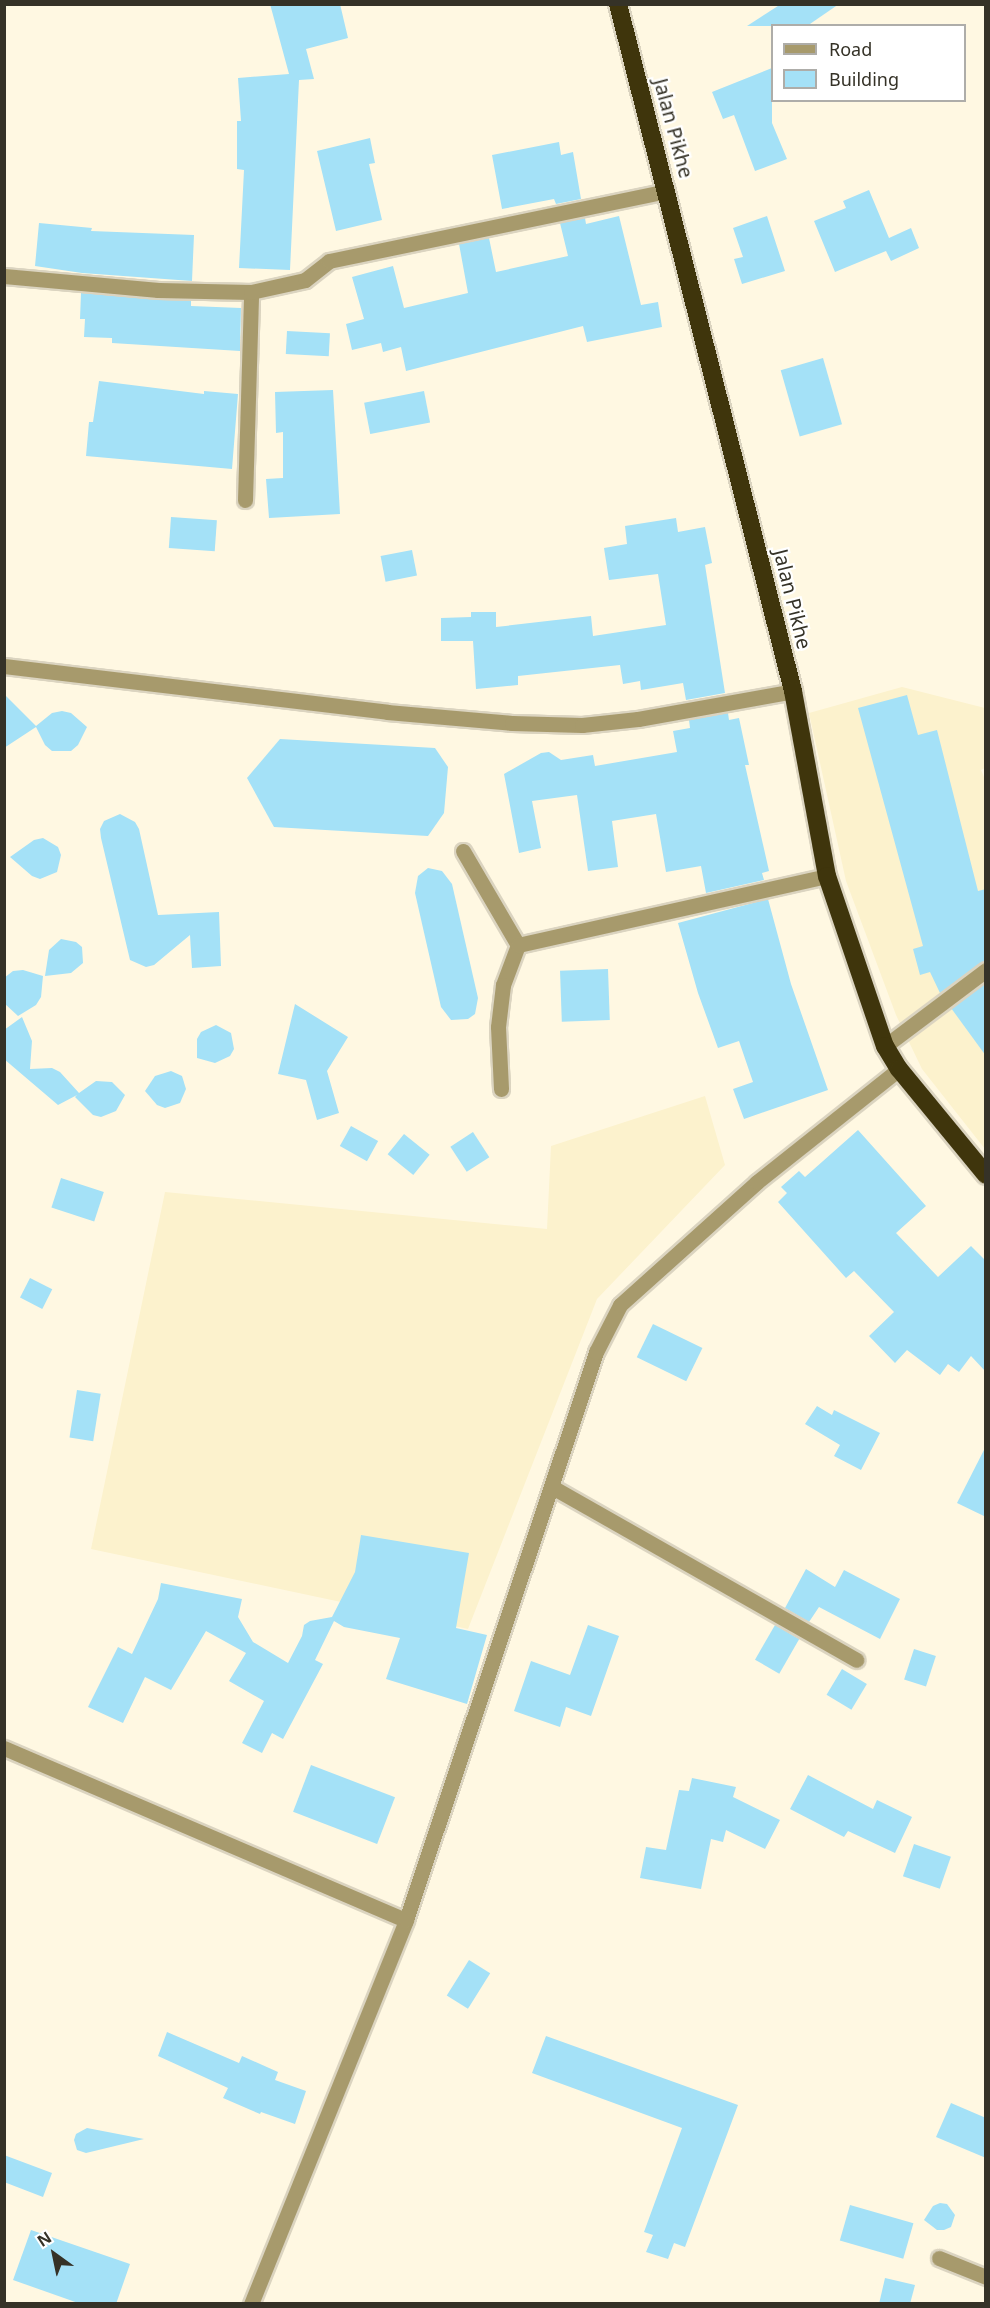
<!DOCTYPE html>
<style>
body{margin:0}
#map{position:relative;width:990px;height:2308px;overflow:hidden;background:#fff8e2;font-family:"Noto Sans",sans-serif}
div>[style]{position:absolute}
[style*='--x']{left:calc(var(--x)*1px);top:calc(var(--y)*1px);width:calc(var(--w)*1px);rotate:calc(var(--a)*1deg)}
.built>*{inset:0;background:#fcf2cd}
.building>*{inset:0;background:#a4e1f7;transform-origin:0 0}
.roads{filter:drop-shadow(2px 0 #dbd4c0) drop-shadow(-2px 0 #dbd4c0) drop-shadow(0 2px #dbd4c0) drop-shadow(0 -2px #dbd4c0)}
.lane>*{height:15px;margin:-7.5px;padding:0 7.5px;transform-origin:7.5px;border-radius:7.5px;background:#a79a6c}
.street>*{height:15px;margin:-7.5px;padding:0 7.5px;transform-origin:7.5px;border-radius:7.5px;background:#a79a6c}
.highway>*{height:18px;margin:-9px;padding:0 9px;transform-origin:9px;border-radius:9px;background:#3f350c}
span{translate:-50% -50%;white-space:nowrap;text-align:center;line-height:1.15;-webkit-text-stroke:4.5px #fff;paint-order:stroke}
.street-label{font-size:20px;color:#353227}
.frame{position:absolute;inset:0;border:6px solid #353227;pointer-events:none}
.legend{position:absolute;left:771px;top:24px;width:195px;height:78px;box-sizing:border-box;background:#fff;border:2px solid #aeada9;margin:0;padding:8px 10px;list-style:none;font-size:18px;color:#353227}
.legend li{display:flex;align-items:center;gap:12px;height:30px}
.legend b{width:30px;border:2px solid #aeada9}
.north{position:absolute;left:24px;top:2224px;width:60px;height:60px;-webkit-text-stroke:4px #fff;paint-order:stroke;rotate:327deg;font-size:16px;font-weight:700;line-height:24px;text-align:center;color:#353227}
.north::after{content:'';display:block;margin:auto;width:21px;height:27px;background:#353227;clip-path:polygon(50% 0,100% 100%,50% 72%,0 100%)}
</style>
<div id="map">
<div class="built">
<i style="clip-path:polygon(902px 687px,985px 708px,985px 768px,981px 770px,986px 782px,985px 1149px,922px 1069px,896px 1015px,846px 881px,809px 713px)"></i>
<i style="clip-path:polygon(705px 1096px,725px 1165px,597px 1299px,468px 1629px,91px 1549px,165px 1192px,547px 1229px,551px 1146px)"></i>
</div>
<div class="building">
<i style="clip-path:polygon(270px 4px,340px 4px,348px 38px,306px 49px,314px 79px,299px 80px,290px 270px,239px 268px,244px 170px,237px 169px,237px 121px,241px 121px,238px 78px,289px 74px)"></i>
<i style="clip-path:polygon(781px 4px,839px 4px,807px 26px,747px 26px)"></i>
<i style="clip-path:polygon(772px 68px,772px 123px,787px 159px,755px 171px,734px 115px,723px 119px,712px 92px)"></i>
<i style="clip-path:polygon(370px 138px,375px 163px,369px 164px,382px 220px,336px 231px,317px 151px)"></i>
<i style="clip-path:polygon(559px 142px,561px 155px,573px 152px,581px 199px,556px 204px,554px 199px,502px 209px,492px 155px)"></i>
<i style="clip-path:polygon(869px 190px,889px 238px,911px 228px,919px 248px,891px 261px,886px 251px,835px 272px,814px 221px,846px 208px,843px 201px)"></i>
<i style="clip-path:polygon(619px 216px,641px 305px,658px 302px,662px 327px,587px 342px,583px 326px,406px 371px,401px 347px,383px 352px,381px 343px,352px 350px,346px 324px,364px 319px,352px 277px,393px 266px,404px 308px,468px 293px,459px 244px,489px 238px,496px 272px,568px 256px,560px 223px,585px 218px,586px 224px)"></i>
<i style="clip-path:polygon(767px 216px,785px 271px,742px 284px,734px 259px,743px 257px,733px 228px)"></i>
<i style="clip-path:polygon(39px 223px,92px 228px,91px 231px,194px 235px,192px 281px,82px 273px,35px 266px)"></i>
<i style="clip-path:polygon(81px 293px,191px 300px,191px 306px,241px 308px,240px 351px,112px 343px,112px 338px,84px 337px,85px 319px,80px 319px)"></i>
<i style="left:287px;top:331px;width:43px;height:23px;rotate:3deg"></i>
<i style="left:823px;top:358px;width:69px;height:44px;rotate:74deg"></i>
<i style="clip-path:polygon(99px 381px,204px 394px,204px 391px,238px 394px,232px 469px,86px 456px,89px 422px,93px 422px)"></i>
<i style="clip-path:polygon(333px 390px,340px 514px,269px 518px,266px 479px,283px 478px,283px 432px,276px 433px,275px 392px)"></i>
<i style="left:424px;top:391px;width:32px;height:61px;rotate:79deg"></i>
<i style="left:171px;top:517px;width:46px;height:31px;rotate:4deg"></i>
<i style="clip-path:polygon(676px 518px,678px 532px,705px 527px,712px 563px,705px 565px,725px 693px,686px 700px,683px 683px,641px 690px,640px 681px,623px 684px,620px 665px,518px 676px,518px 685px,476px 689px,473px 641px,441px 641px,441px 618px,471px 617px,471px 612px,496px 612px,496px 627px,591px 616px,593px 636px,666px 625px,658px 574px,609px 580px,604px 548px,627px 544px,625px 526px)"></i>
<i style="left:412px;top:550px;width:26px;height:32px;rotate:79deg"></i>
<i style="clip-path:polygon(4px 694px,36px 726px,52px 713px,62px 711px,71px 713px,87px 727px,78px 745px,71px 751px,52px 751px,45px 745px,36px 727px,4px 748px)"></i>
<i style="clip-path:polygon(907px 695px,918px 735px,937px 730px,978px 891px,986px 889px,986px 960px,940px 993px,930px 972px,920px 975px,913px 949px,923px 946px,858px 708px)"></i>
<i style="clip-path:polygon(728px 713px,729px 720px,739px 718px,749px 765px,745px 765px,769px 871px,762px 873px,764px 880px,706px 893px,701px 866px,666px 872px,656px 814px,612px 821px,618px 867px,588px 871px,577px 795px,532px 801px,541px 848px,519px 853px,504px 774px,541px 753px,549px 752px,561px 760px,593px 755px,595px 766px,677px 752px,673px 731px,690px 728px,689px 720px)"></i>
<i style="clip-path:polygon(280px 739px,435px 748px,448px 767px,444px 813px,428px 836px,274px 827px,247px 778px)"></i>
<i style="clip-path:polygon(120px 814px,135px 822px,139px 829px,158px 915px,219px 912px,221px 966px,192px 968px,190px 935px,154px 965px,146px 967px,130px 960px,101px 838px,100px 829px,104px 821px)"></i>
<i style="clip-path:polygon(43px 838px,58px 847px,61px 855px,57px 872px,40px 879px,32px 876px,10px 857px,34px 840px)"></i>
<i style="clip-path:polygon(428px 868px,442px 871px,452px 884px,478px 998px,475px 1014px,468px 1019px,451px 1020px,441px 1007px,415px 893px,418px 876px)"></i>
<i style="clip-path:polygon(768px 899px,791px 984px,828px 1090px,744px 1119px,733px 1089px,753px 1082px,739px 1041px,718px 1048px,698px 993px,678px 923px)"></i>
<i style="clip-path:polygon(61px 939px,76px 942px,82px 947px,83px 963px,71px 973px,45px 976px,49px 950px)"></i>
<i style="left:608px;top:969px;width:51px;height:48px;rotate:88deg"></i>
<i style="clip-path:polygon(23px 970px,43px 976px,41px 997px,36px 1005px,18px 1016px,4px 1003px,4px 978px,13px 971px)"></i>
<i style="clip-path:polygon(986px 983px,986px 1056px,951px 1008px)"></i>
<i style="clip-path:polygon(295px 1004px,348px 1037px,327px 1071px,339px 1113px,317px 1120px,306px 1080px,278px 1074px)"></i>
<i style="clip-path:polygon(22px 1017px,32px 1041px,30px 1069px,52px 1068px,60px 1072px,79px 1093px,96px 1081px,112px 1082px,125px 1095px,116px 1111px,101px 1117px,93px 1115px,75px 1097px,77px 1095px,58px 1105px,4px 1059px,4px 1030px)"></i>
<i style="clip-path:polygon(216px 1025px,231px 1033px,234px 1049px,230px 1056px,215px 1063px,197px 1058px,197px 1039px,201px 1032px)"></i>
<i style="clip-path:polygon(171px 1071px,182px 1076px,186px 1089px,180px 1103px,165px 1108px,157px 1105px,145px 1091px,155px 1076px)"></i>
<i style="left:351px;top:1126px;width:31px;height:23px;rotate:29deg"></i>
<i style="clip-path:polygon(858px 1130px,926px 1206px,896px 1233px,938px 1277px,971px 1246px,986px 1261px,986px 1372px,971px 1356px,959px 1372px,948px 1364px,940px 1375px,907px 1350px,895px 1363px,869px 1336px,894px 1312px,854px 1271px,846px 1278px,778px 1202px,787px 1193px,781px 1187px,799px 1171px,805px 1177px)"></i>
<i style="left:473px;top:1132px;width:30px;height:27px;rotate:57deg"></i>
<i style="left:404px;top:1134px;width:33px;height:26px;rotate:39deg"></i>
<i style="left:61px;top:1178px;width:45px;height:31px;rotate:18deg"></i>
<i style="left:30px;top:1278px;width:25px;height:22px;rotate:27deg"></i>
<i style="left:653px;top:1324px;width:55px;height:37px;rotate:26deg"></i>
<i style="left:77px;top:1390px;width:24px;height:48px;rotate:9deg"></i>
<i style="clip-path:polygon(817px 1406px,832px 1415px,834px 1410px,880px 1433px,861px 1470px,834px 1456px,840px 1445px,805px 1424px)"></i>
<i style="clip-path:polygon(986px 1446px,986px 1517px,957px 1503px)"></i>
<i style="clip-path:polygon(361px 1535px,469px 1553px,456px 1628px,487px 1635px,467px 1704px,386px 1679px,400px 1638px,344px 1627px,334px 1621px,315px 1660px,323px 1664px,283px 1739px,272px 1733px,262px 1753px,242px 1743px,264px 1701px,229px 1681px,246px 1653px,206px 1631px,171px 1690px,145px 1677px,123px 1723px,88px 1707px,118px 1647px,132px 1654px,158px 1599px,161px 1583px,242px 1599px,238px 1617px,253px 1642px,288px 1663px,302px 1636px,304px 1625px,310px 1621px,332px 1617px,355px 1572px)"></i>
<i style="clip-path:polygon(806px 1569px,835px 1587px,844px 1570px,900px 1599px,880px 1639px,819px 1607px,809px 1622px,785px 1608px)"></i>
<i style="clip-path:polygon(588px 1625px,619px 1636px,591px 1716px,566px 1707px,560px 1727px,514px 1711px,531px 1661px,570px 1675px)"></i>
<i style="left:775px;top:1625px;width:28px;height:40px;rotate:30deg"></i>
<i style="left:914px;top:1649px;width:23px;height:32px;rotate:18deg"></i>
<i style="left:842px;top:1669px;width:29px;height:30px;rotate:31deg"></i>
<i style="left:311px;top:1765px;width:90px;height:50px;rotate:21deg"></i>
<i style="clip-path:polygon(808px 1775px,873px 1809px,877px 1800px,912px 1817px,895px 1853px,848px 1831px,844px 1837px,790px 1809px)"></i>
<i style="clip-path:polygon(692px 1778px,736px 1787px,733px 1797px,780px 1820px,765px 1849px,726px 1830px,723px 1842px,711px 1839px,701px 1889px,640px 1878px,646px 1847px,666px 1850px,679px 1790px,689px 1791px)"></i>
<i style="left:914px;top:1844px;width:39px;height:34px;rotate:19deg"></i>
<i style="left:469px;top:1960px;width:25px;height:42px;rotate:32deg"></i>
<i style="clip-path:polygon(167px 2032px,239px 2063px,242px 2056px,278px 2072px,275px 2080px,306px 2091px,295px 2124px,261px 2112px,260px 2114px,223px 2098px,228px 2088px,158px 2056px)"></i>
<i style="clip-path:polygon(546px 2036px,738px 2105px,685px 2247px,674px 2243px,668px 2259px,646px 2252px,653px 2235px,644px 2232px,682px 2128px,532px 2073px)"></i>
<i style="clip-path:polygon(951px 2103px,986px 2118px,986px 2158px,936px 2137px)"></i>
<i style="clip-path:polygon(87px 2128px,144px 2139px,86px 2153px,77px 2150px,74px 2140px,76px 2134px)"></i>
<i style="clip-path:polygon(4px 2155px,52px 2173px,43px 2197px,4px 2182px)"></i>
<i style="clip-path:polygon(940px 2203px,947px 2204px,955px 2215px,951px 2227px,944px 2230px,937px 2230px,924px 2220px,933px 2206px)"></i>
<i style="left:850px;top:2205px;width:66px;height:37px;rotate:16deg"></i>
<i style="clip-path:polygon(31px 2230px,130px 2264px,116px 2304px,81px 2304px,13px 2280px)"></i>
<i style="clip-path:polygon(885px 2278px,915px 2285px,910px 2304px,879px 2304px)"></i>
</div>
<div class="roads">
<div class="lane">
<i style="--x:245;--y:500;--w:208;--a:-88.3"></i>
<i style="--x:463;--y:851;--w:109;--a:59.7"></i>
<i style="--x:518;--y:945;--w:43;--a:110.6"></i>
<i style="--x:503;--y:985;--w:42;--a:96.8"></i>
<i style="--x:498;--y:1027;--w:62;--a:87.2"></i>
</div>
<div class="street">
<i style="--x:4;--y:276;--w:155;--a:5.2"></i>
<i style="--x:158;--y:290;--w:93;--a:1.2"></i>
<i style="--x:251;--y:292;--w:55;--a:-12.5"></i>
<i style="--x:305;--y:280;--w:31;--a:-38"></i>
<i style="--x:329;--y:261;--w:345;--a:-11.7"></i>
<i style="--x:4;--y:666;--w:386;--a:6.8"></i>
<i style="--x:387;--y:712;--w:125;--a:5"></i>
<i style="--x:512;--y:723;--w:70;--a:1.6"></i>
<i style="--x:582;--y:725;--w:56;--a:-6.1"></i>
<i style="--x:638;--y:719;--w:158;--a:-10.2"></i>
<i style="--x:518;--y:945;--w:317;--a:-12.6"></i>
<i style="--x:885;--y:1046;--w:126;--a:-37"></i>
<i style="--x:552;--y:1487;--w:350;--a:29.6"></i>
<i style="--x:4;--y:1748;--w:437;--a:23.2"></i>
<i style="--x:939;--y:2258;--w:51;--a:22"></i>
<i style="--x:251;--y:2304;--w:414;--a:-68"></i>
<i style="--x:406;--y:1920;--w:599;--a:-71.5"></i>
<i style="--x:596;--y:1352;--w:53;--a:-62.9"></i>
<i style="--x:620;--y:1305;--w:184;--a:-41.9"></i>
<i style="--x:757;--y:1182;--w:181;--a:-38.5"></i>
</div>
<div class="highway">
<i style="--x:618;--y:4;--w:709;--a:75.71"></i>
<i style="--x:793;--y:691;--w:188;--a:79.6"></i>
<i style="--x:827;--y:876;--w:180;--a:71.2"></i>
<i style="--x:885;--y:1046;--w:27;--a:59"></i>
<i style="--x:899;--y:1069;--w:137;--a:50.6"></i>
</div>
</div>
<div class="street-label">
<span style="left:674px;top:128px;rotate:75deg">Jalan Pikhe</span>
<span style="left:793px;top:599px;rotate:76deg">Jalan Pikhe</span>
</div>
<div class="frame"></div>
<ul class="legend">
<li><b style="height:8px;background:#a79a6c"></b>Road</li>
<li><b style="height:16px;background:#a4e1f7"></b>Building</li>
</ul>
<div class="north">N</div>
</div>
